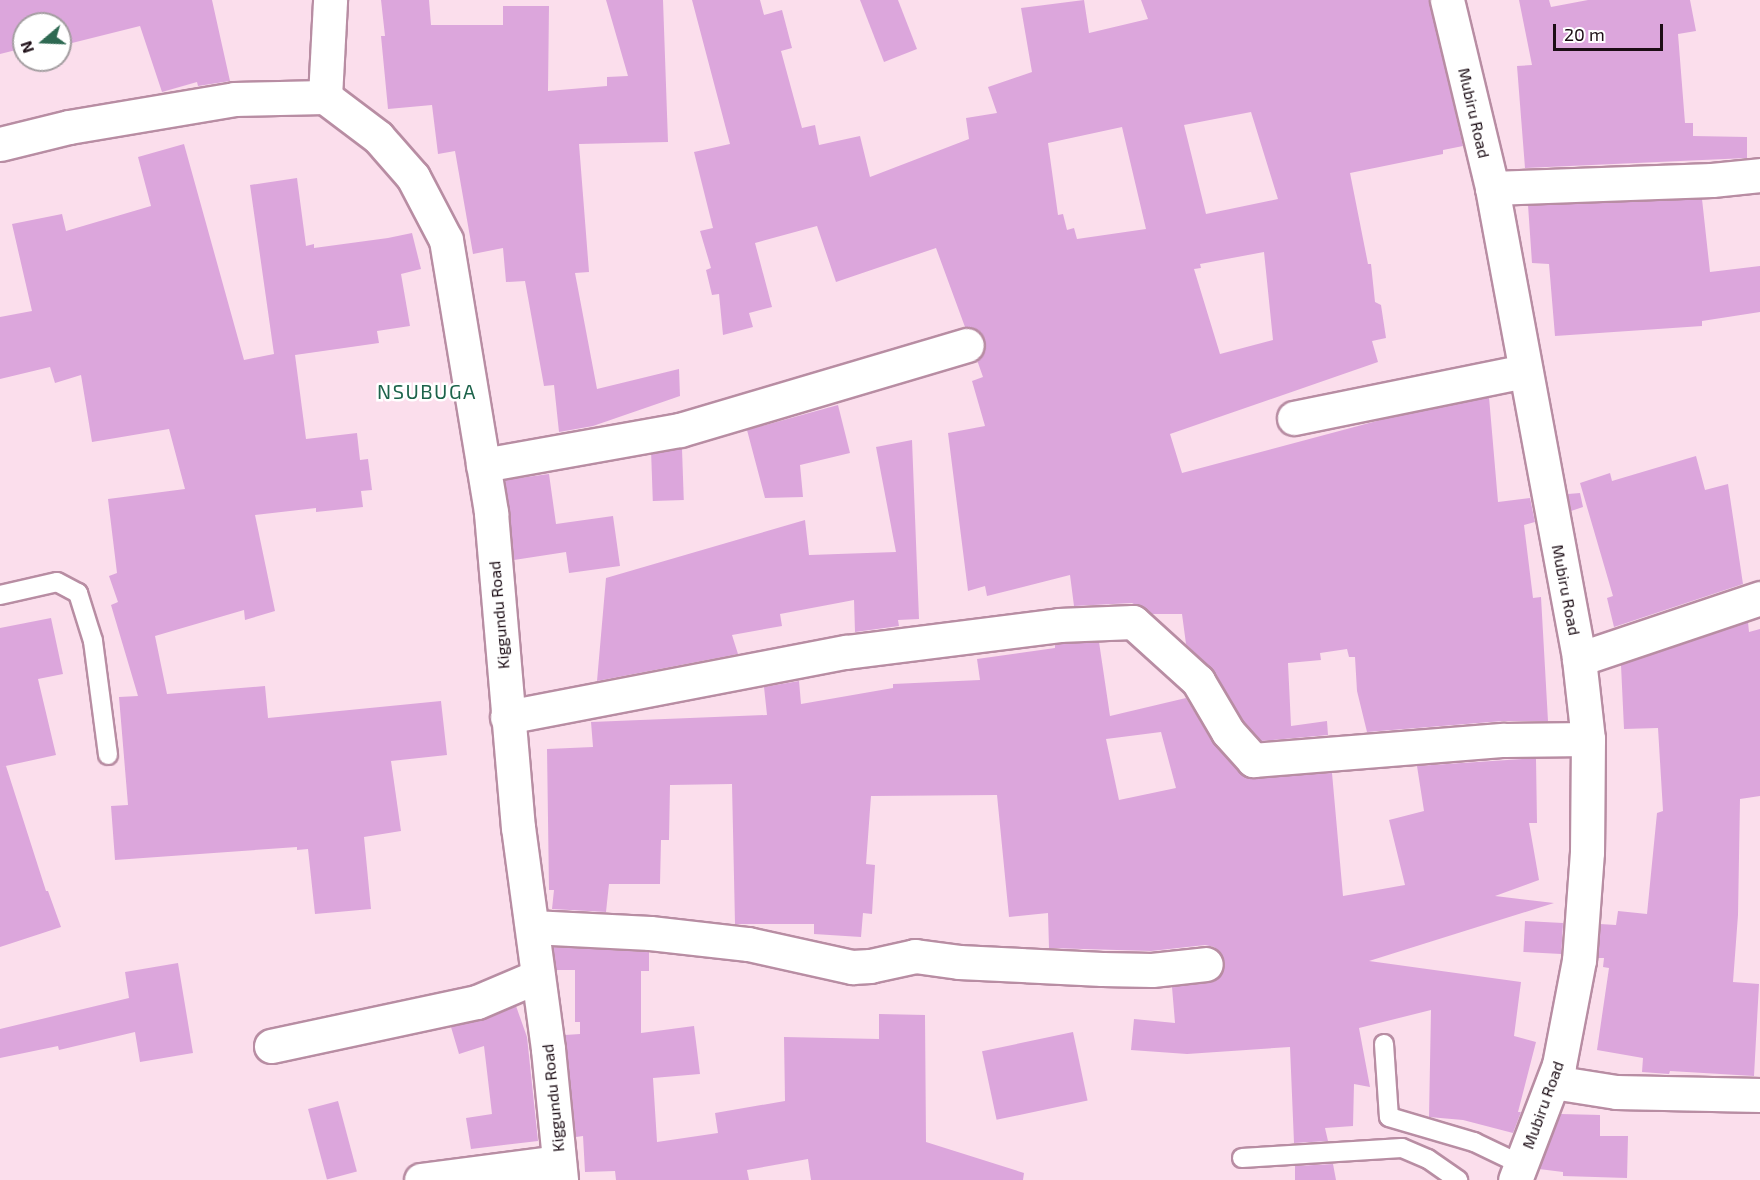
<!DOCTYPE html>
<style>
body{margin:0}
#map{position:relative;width:1760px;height:1180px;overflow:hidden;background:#fbdeec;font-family:"Exo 2",sans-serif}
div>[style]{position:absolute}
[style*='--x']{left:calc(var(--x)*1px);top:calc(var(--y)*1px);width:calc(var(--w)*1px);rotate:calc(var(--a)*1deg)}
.building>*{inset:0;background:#dca6dc;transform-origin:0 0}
.roads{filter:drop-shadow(2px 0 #b88da3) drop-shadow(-2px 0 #b88da3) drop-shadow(0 2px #b88da3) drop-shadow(0 -2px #b88da3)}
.lane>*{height:18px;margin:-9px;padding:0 9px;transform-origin:9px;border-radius:9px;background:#fff}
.street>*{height:33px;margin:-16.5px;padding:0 16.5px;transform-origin:16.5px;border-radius:16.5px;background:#fff}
span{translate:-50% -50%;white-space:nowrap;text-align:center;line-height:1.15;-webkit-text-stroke:5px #fff;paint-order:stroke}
.street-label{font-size:16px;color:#1c0d15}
.quarter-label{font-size:20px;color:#1d634b;letter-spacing:1.5px}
.north{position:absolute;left:12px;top:12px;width:60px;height:60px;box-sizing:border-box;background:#fff;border:2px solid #a49ea1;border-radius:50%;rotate:251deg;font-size:16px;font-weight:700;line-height:24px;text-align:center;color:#1c0d15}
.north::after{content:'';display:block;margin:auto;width:21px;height:27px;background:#2e6952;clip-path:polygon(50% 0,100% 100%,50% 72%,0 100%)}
.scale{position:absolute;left:1553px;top:24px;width:110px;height:27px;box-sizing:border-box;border:3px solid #1c0d15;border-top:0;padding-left:8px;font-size:18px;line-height:21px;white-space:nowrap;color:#1c0d15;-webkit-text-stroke:4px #fff;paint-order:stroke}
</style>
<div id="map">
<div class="building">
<i style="clip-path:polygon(0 0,212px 0,230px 81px,198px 86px,197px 82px,162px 92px,140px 26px,64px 45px,60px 38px,60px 24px,24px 24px,24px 48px,0 54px)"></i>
<i style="clip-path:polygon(381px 0,429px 0,431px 25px,503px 25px,503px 6px,549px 6px,548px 91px,607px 86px,607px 77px,628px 76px,606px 0,663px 0,668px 142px,579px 144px,589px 272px,575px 273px,597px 389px,679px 369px,680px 396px,593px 426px,559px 432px,554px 385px,544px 386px,525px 281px,506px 282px,503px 248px,473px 254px,455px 151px,438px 154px,432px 105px,388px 109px,381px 36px,385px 36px)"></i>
<i style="clip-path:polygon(evenodd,692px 0,760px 0,764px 15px,782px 10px,792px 48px,781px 51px,802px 128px,815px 125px,819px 145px,860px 136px,870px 177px,969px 139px,966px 118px,997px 113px,988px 87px,1032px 72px,1021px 8px,1084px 0,1089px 33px,1148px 19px,1141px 0,1429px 0,1463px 146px,1443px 150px,1443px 154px,1350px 173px,1368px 264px,1371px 264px,1375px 302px,1381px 305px,1386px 338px,1372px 341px,1378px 362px,1170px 434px,1182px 473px,1388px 418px,1489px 397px,1498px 502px,1530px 498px,1535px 522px,1524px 525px,1533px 598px,1541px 597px,1548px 721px,1503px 721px,1367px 732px,1357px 691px,1355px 657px,1349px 657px,1347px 649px,1320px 653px,1321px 660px,1288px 663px,1291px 726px,1327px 721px,1328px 735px,1261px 741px,1243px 721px,1214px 671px,1186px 644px,1182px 614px,1152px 614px,1132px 603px,1074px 606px,1070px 575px,987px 596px,985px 586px,968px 591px,948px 433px,985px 426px,972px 381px,983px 377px,977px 360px,985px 350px,985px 339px,979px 331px,965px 327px,936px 248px,836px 282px,817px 226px,755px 243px,772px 307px,749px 313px,753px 327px,723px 335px,719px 294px,712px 295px,706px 270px,711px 268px,700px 231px,713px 228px,694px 152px,730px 144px,692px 0,1251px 112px,1278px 199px,1206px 214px,1184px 125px,1251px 112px,692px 0,1122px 127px,1146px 229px,1077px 239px,1074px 228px,1067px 230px,1063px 214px,1058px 215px,1048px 143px,1122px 127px,692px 0,1264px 252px,1273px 340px,1220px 354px,1194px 269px,1201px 268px,1200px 264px,1264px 252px)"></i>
<i style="clip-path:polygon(860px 0,898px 0,917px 49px,884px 62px)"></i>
<i style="clip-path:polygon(1519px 0,1549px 0,1551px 7px,1588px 0,1690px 0,1696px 31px,1678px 34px,1685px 123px,1693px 123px,1693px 136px,1747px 137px,1747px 158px,1525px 168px,1517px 66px,1532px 65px)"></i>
<i style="clip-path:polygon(184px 144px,244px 360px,274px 354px,250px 185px,297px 178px,306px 246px,314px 244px,314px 248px,388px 238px,412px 233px,421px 269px,401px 274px,410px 326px,377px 331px,379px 343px,295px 355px,306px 439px,357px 433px,360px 460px,368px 459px,372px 490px,361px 491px,363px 507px,316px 512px,316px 508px,255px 515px,275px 611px,245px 620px,244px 610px,155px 636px,167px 694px,265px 686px,268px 718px,441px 701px,447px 755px,391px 761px,401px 831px,364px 837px,371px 909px,315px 914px,308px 849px,297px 850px,297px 847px,115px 860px,111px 806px,128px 805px,119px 697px,138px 696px,111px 605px,118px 602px,109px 576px,117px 573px,108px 499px,185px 489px,169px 429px,92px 442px,81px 375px,55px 383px,50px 367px,0 379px,0 317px,32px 311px,12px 224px,62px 214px,66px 231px,151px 206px,138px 157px)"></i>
<i style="clip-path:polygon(1702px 199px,1710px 272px,1760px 266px,1760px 312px,1702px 321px,1702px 326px,1555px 336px,1549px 264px,1532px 263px,1528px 205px)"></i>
<i style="clip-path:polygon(838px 405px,850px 453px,800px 465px,803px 497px,765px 498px,747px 430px)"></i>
<i style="clip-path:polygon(912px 440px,919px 619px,898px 620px,899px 626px,855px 632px,854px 600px,780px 614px,782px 626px,732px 635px,738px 654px,597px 681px,606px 578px,805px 520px,809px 555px,896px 552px,876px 447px)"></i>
<i style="left:682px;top:449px;width:51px;height:31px;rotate:88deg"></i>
<i style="clip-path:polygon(1696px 456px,1705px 490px,1728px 484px,1743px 584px,1614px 627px,1607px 598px,1613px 596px,1580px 483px,1610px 473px,1612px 481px)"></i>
<i style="clip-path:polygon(549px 474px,556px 524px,613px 516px,620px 566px,569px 573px,566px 552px,514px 560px,505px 480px)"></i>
<i style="clip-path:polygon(1580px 493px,1583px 507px,1571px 511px,1568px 494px)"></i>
<i style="clip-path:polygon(51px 618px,63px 674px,38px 679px,56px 755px,1px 767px,6px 766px,46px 891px,48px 891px,61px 927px,0 947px,0 628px)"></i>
<i style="clip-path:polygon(1748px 622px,1749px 632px,1760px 629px,1760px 796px,1740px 799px,1738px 915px,1733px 982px,1759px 984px,1754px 1076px,1670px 1071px,1669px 1074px,1642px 1072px,1643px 1058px,1597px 1050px,1609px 968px,1603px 967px,1604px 958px,1598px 958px,1600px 924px,1616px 925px,1618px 911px,1647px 914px,1657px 813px,1663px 811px,1658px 728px,1624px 729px,1621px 665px)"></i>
<i style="clip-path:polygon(evenodd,1099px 642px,1110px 716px,1186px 698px,1214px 744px,1246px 777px,1332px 773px,1343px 896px,1405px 885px,1389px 820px,1424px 811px,1417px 766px,1536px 758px,1537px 823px,1529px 823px,1539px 880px,1495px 896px,1554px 903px,1369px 961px,1521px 982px,1514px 1036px,1536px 1042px,1518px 1112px,1521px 1112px,1513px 1133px,1463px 1120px,1429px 1117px,1431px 1010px,1359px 1028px,1370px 1087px,1354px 1084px,1353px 1126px,1325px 1128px,1328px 1141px,1294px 1143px,1290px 1047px,1187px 1054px,1131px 1050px,1134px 1019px,1175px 1023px,1172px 987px,1217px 979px,1223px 971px,1225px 963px,1221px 953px,1214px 947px,1205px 945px,1151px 951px,1049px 948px,1048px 913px,1009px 917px,997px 795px,871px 796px,866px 864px,875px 865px,872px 914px,863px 913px,861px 937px,814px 934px,814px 924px,735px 924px,732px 784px,670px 785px,669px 840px,661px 840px,660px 884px,609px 884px,606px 912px,552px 909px,554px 890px,549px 890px,547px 749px,593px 747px,591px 722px,767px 715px,764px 687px,799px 681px,801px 704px,893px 688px,893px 684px,980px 680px,977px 659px,1055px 648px,1055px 644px,1099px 642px,1161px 732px,1176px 788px,1119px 800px,1106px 739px,1161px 732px)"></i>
<i style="left:1525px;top:921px;width:38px;height:31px;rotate:3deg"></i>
<i style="clip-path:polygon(553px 947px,649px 952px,649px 971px,641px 971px,641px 1033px,694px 1026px,700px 1074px,653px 1078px,657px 1142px,718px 1133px,715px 1113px,785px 1101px,784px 1037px,879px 1039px,879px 1014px,925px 1015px,926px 1142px,1024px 1173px,1023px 1180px,811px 1180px,808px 1159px,747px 1170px,749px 1180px,616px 1180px,615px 1171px,585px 1172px,583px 1136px,576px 1137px,565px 1035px,580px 1034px,580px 1022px,575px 1022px,575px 970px,556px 970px)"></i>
<i style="clip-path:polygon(178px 963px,193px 1053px,140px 1062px,135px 1032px,59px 1050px,58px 1046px,0 1058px,0 1029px,129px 998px,125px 972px)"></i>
<i style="clip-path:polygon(516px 1006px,527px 1037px,538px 1141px,471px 1149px,466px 1118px,492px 1114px,484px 1046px,459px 1054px,451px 1027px,484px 1019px)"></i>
<i style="left:1073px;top:1032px;width:70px;height:93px;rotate:78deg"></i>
<i style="left:338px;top:1101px;width:73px;height:31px;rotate:75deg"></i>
<i style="clip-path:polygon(1561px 1114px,1600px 1115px,1600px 1136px,1628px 1136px,1627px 1178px,1563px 1176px,1563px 1172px,1539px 1169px)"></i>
<i style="clip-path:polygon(1333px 1164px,1336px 1180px,1295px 1180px,1295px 1166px)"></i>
</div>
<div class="roads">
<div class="lane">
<i style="--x:0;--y:595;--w:58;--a:-12.8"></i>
<i style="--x:57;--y:582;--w:24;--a:28"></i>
<i style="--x:78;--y:593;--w:50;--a:72.6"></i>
<i style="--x:93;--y:641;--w:115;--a:82.5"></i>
<i style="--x:1384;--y:1044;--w:73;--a:86.1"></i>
<i style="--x:1389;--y:1117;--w:89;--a:16.4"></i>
<i style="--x:1474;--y:1142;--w:53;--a:25.6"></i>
<i style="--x:1242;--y:1158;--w:160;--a:-3.6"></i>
<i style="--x:1402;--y:1148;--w:28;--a:23"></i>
<i style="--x:1428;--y:1159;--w:37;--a:35"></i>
</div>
<div class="street">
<i style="--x:1447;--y:0;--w:193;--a:76.5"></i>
<i style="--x:1492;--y:188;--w:479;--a:79.5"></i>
<i style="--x:1579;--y:659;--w:81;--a:83.6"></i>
<i style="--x:1588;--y:739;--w:113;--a:90.5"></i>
<i style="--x:1587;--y:852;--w:108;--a:94.2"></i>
<i style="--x:1579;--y:960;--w:107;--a:100.8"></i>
<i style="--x:1559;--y:1065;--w:123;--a:110.9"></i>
<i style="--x:325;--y:97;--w:66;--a:37"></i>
<i style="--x:378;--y:137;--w:53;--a:48.8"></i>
<i style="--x:413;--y:177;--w:71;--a:62.4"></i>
<i style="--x:446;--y:240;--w:277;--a:80.6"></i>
<i style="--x:491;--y:513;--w:315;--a:85.1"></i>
<i style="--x:518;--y:827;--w:224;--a:82.3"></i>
<i style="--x:548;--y:1049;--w:132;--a:84.3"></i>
<i style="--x:0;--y:144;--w:71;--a:-13.8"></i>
<i style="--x:69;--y:127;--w:167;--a:-9.6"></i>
<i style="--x:234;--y:99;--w:91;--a:-1.3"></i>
<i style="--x:325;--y:97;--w:97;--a:-87"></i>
<i style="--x:1492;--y:188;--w:220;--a:-2.1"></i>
<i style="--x:1712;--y:180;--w:48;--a:-5.9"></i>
<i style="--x:1294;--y:418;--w:236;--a:-11.5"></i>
<i style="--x:483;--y:465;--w:200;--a:-10.1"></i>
<i style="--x:680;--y:430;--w:299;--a:-16.5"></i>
<i style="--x:1579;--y:659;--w:191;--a:-18.6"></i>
<i style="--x:507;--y:717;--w:345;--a:-10.9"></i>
<i style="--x:846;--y:652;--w:215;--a:-7.2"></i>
<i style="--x:1059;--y:625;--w:74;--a:-2.3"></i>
<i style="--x:1133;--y:622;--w:88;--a:42.2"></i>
<i style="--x:1198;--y:681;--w:59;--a:59.5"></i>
<i style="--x:1228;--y:732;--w:38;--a:48"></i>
<i style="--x:1253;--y:760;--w:252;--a:-4.6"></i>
<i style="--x:1504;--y:740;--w:84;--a:-0.7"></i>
<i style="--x:532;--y:927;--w:118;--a:2.9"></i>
<i style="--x:650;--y:933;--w:99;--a:6.4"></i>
<i style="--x:748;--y:944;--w:107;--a:12.5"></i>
<i style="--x:852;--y:967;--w:18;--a:-3"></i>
<i style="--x:870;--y:966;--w:46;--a:-12.5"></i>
<i style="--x:915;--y:956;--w:44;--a:7.8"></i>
<i style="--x:959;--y:962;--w:143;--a:2.8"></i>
<i style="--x:1102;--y:969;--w:50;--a:1.1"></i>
<i style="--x:1152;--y:970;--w:54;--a:-6.3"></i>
<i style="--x:271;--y:1046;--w:211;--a:-12.1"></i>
<i style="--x:477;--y:1002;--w:66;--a:-23.1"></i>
<i style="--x:1553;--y:1082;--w:64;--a:9"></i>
<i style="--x:1616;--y:1092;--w:144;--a:1.2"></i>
<i style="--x:421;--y:1180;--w:139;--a:-7.4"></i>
</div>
</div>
<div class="street-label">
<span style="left:1474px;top:113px;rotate:77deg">Mubiru Road</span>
<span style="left:1566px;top:590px;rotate:79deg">Mubiru Road</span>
<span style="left:499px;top:615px;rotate:-95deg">Kiggundu Road</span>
<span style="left:553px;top:1098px;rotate:-96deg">Kiggundu Road</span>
<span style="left:1543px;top:1105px;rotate:-70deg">Mubiru Road</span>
</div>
<div class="quarter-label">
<span style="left:427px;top:391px">NSUBUGA</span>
</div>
<div class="north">N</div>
<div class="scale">20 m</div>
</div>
